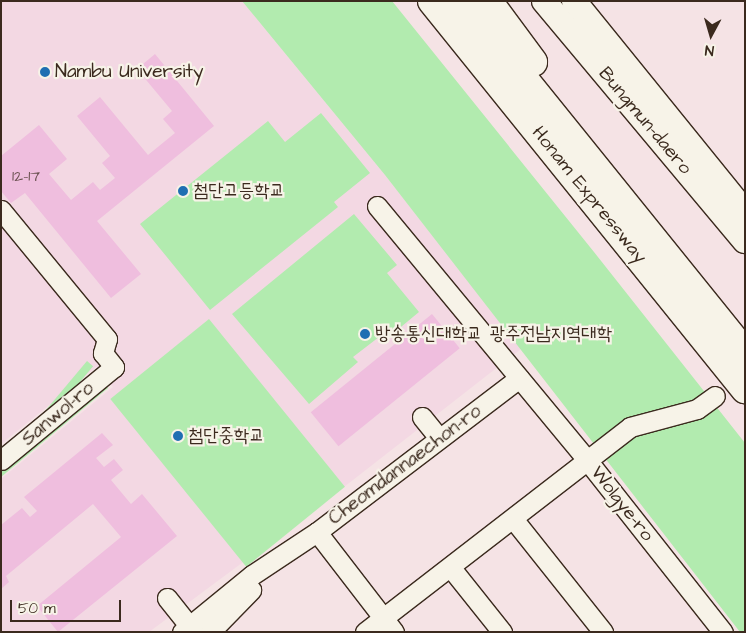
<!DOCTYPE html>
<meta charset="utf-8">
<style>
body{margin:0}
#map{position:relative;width:746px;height:633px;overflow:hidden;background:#f5e3e5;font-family:"Architects Daughter","Poor Story",sans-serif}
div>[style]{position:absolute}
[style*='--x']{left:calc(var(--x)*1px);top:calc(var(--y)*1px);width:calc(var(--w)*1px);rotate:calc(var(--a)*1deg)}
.built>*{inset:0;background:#f3d8e3}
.green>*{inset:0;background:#b2ebaf;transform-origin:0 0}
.building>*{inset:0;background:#efbede;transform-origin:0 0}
.roads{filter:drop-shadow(1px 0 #3b2a1e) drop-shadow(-1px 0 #3b2a1e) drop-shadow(0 1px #3b2a1e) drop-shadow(0 -1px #3b2a1e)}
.minor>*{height:19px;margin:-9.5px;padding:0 9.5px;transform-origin:9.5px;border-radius:9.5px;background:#f7f3e8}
.major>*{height:24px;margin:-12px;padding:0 12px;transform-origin:12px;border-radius:12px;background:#f7f3e8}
.highway>*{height:28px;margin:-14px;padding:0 14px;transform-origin:14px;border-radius:14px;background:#f7f3e8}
.dots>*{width:14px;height:14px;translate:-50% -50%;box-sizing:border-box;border:2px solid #f7f3e8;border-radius:50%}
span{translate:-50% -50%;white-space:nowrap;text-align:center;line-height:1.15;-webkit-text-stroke:4.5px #f7f3e8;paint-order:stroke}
.number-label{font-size:16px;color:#684f4e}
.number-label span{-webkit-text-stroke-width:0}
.poi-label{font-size:19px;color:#3b2a1e}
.left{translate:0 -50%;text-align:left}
.street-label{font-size:19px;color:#3b2a1e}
.frame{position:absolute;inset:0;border:2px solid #3b2a1e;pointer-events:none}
.north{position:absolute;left:686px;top:10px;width:50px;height:50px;-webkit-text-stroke:4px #f7f3e8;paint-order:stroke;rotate:186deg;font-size:14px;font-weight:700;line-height:20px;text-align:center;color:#3b2a1e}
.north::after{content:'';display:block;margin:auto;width:18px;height:22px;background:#3b2a1e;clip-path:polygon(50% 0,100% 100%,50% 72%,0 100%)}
.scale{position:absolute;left:10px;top:600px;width:111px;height:22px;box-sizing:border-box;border:2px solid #3b2a1e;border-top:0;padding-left:6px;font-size:15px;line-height:18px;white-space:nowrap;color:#3b2a1e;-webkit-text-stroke:4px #f7f3e8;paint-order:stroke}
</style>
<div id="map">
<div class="built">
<i style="clip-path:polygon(1px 1px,242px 1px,385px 175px,521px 349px,344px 487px,149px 632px,1px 632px,1px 479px,113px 387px,96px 367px,1px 444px)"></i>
</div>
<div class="green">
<i style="clip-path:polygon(242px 1px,392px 1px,594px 252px,745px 443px,745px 632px,740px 632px,385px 175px)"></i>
<i style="clip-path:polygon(321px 113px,370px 173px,334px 202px,338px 207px,210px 310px,140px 224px,268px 121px,285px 142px)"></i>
<i style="clip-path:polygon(354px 214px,397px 265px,387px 273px,419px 312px,384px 341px,379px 337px,353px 357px,358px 362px,309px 404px,232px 314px)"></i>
<i style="left:209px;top:319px;width:216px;height:127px;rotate:51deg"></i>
<i style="left:87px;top:361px;width:8px;height:111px;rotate:40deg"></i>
<i style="clip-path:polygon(103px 381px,108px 388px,1px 477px,1px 464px)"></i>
</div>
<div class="building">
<i style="clip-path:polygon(155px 54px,214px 126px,97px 221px,141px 274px,111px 298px,25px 193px,11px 203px,1px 191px,1px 156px,39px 125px,67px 159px,49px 174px,71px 200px,93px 182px,100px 190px,115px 178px,102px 163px,110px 156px,77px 116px,100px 97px,148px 155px,175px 133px,163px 119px,172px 111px,137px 69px)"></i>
<i style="left:432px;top:314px;width:44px;height:156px;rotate:51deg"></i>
<i style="clip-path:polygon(102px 433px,113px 445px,96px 458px,104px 467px,114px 459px,123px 470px,111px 480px,131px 504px,142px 494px,177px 536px,58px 632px,37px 606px,121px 537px,93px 504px,6px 576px,9px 582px,1px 589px,1px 525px,22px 508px,30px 517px,37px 511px,24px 497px)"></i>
</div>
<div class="roads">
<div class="minor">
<i style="--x:377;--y:206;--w:330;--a:50.4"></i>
<i style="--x:587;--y:460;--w:219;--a:51.7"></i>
<i style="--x:1;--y:210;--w:167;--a:50.6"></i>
<i style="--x:107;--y:339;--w:15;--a:106"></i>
<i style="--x:103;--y:353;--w:18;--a:52"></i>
<i style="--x:114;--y:367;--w:146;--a:140.5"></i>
<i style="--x:422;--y:417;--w:27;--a:51"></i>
<i style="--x:514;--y:520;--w:143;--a:51.5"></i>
<i style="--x:317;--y:532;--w:126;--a:52.4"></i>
<i style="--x:451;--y:568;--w:82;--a:51.4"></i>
<i style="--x:167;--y:598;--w:43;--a:51.5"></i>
<i style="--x:182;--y:632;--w:90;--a:-39.2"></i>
<i style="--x:252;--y:575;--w:78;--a:-33.5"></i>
<i style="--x:317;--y:532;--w:254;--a:-37.3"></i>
<i style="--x:210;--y:632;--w:59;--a:-45.7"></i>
<i style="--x:365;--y:632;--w:335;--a:-37.7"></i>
<i style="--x:630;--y:427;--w:69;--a:-15"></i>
<i style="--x:697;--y:409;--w:22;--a:-36"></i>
</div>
<div class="major">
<i style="--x:544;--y:1;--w:313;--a:50.1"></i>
<i style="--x:574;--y:1;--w:272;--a:51"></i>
</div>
<div class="highway">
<i style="--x:432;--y:1;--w:499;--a:51.1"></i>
<i style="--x:461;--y:1;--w:452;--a:51.1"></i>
<i style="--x:488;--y:1;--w:76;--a:53.6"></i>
</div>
</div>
<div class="dots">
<i style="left:45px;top:72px;background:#1f6fb2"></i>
<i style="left:183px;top:191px;background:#1f6fb2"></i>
<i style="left:365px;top:334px;background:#1f6fb2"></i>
<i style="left:178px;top:436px;background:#1f6fb2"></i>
</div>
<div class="number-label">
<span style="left:26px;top:176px">12-17</span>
</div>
<div class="poi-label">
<span class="left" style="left:55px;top:72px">Nambu University</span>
<span class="left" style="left:193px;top:191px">첨단고등학교</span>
<span class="left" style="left:375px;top:334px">방송통신대학교 광주전남지역대학</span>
<span class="left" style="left:188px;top:436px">첨단중학교</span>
</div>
<div class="street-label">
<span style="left:645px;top:121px;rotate:50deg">Bungmun-daero</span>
<span style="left:589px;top:195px;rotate:51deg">Honam Expressway</span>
<span style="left:58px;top:414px;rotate:-40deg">Sanwol-ro</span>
<span style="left:405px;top:465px;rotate:-37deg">Cheomdannaechon-ro</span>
<span style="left:622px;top:504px;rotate:52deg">Wolgye-ro</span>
</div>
<div class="frame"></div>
<div class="north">N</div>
<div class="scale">50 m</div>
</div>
